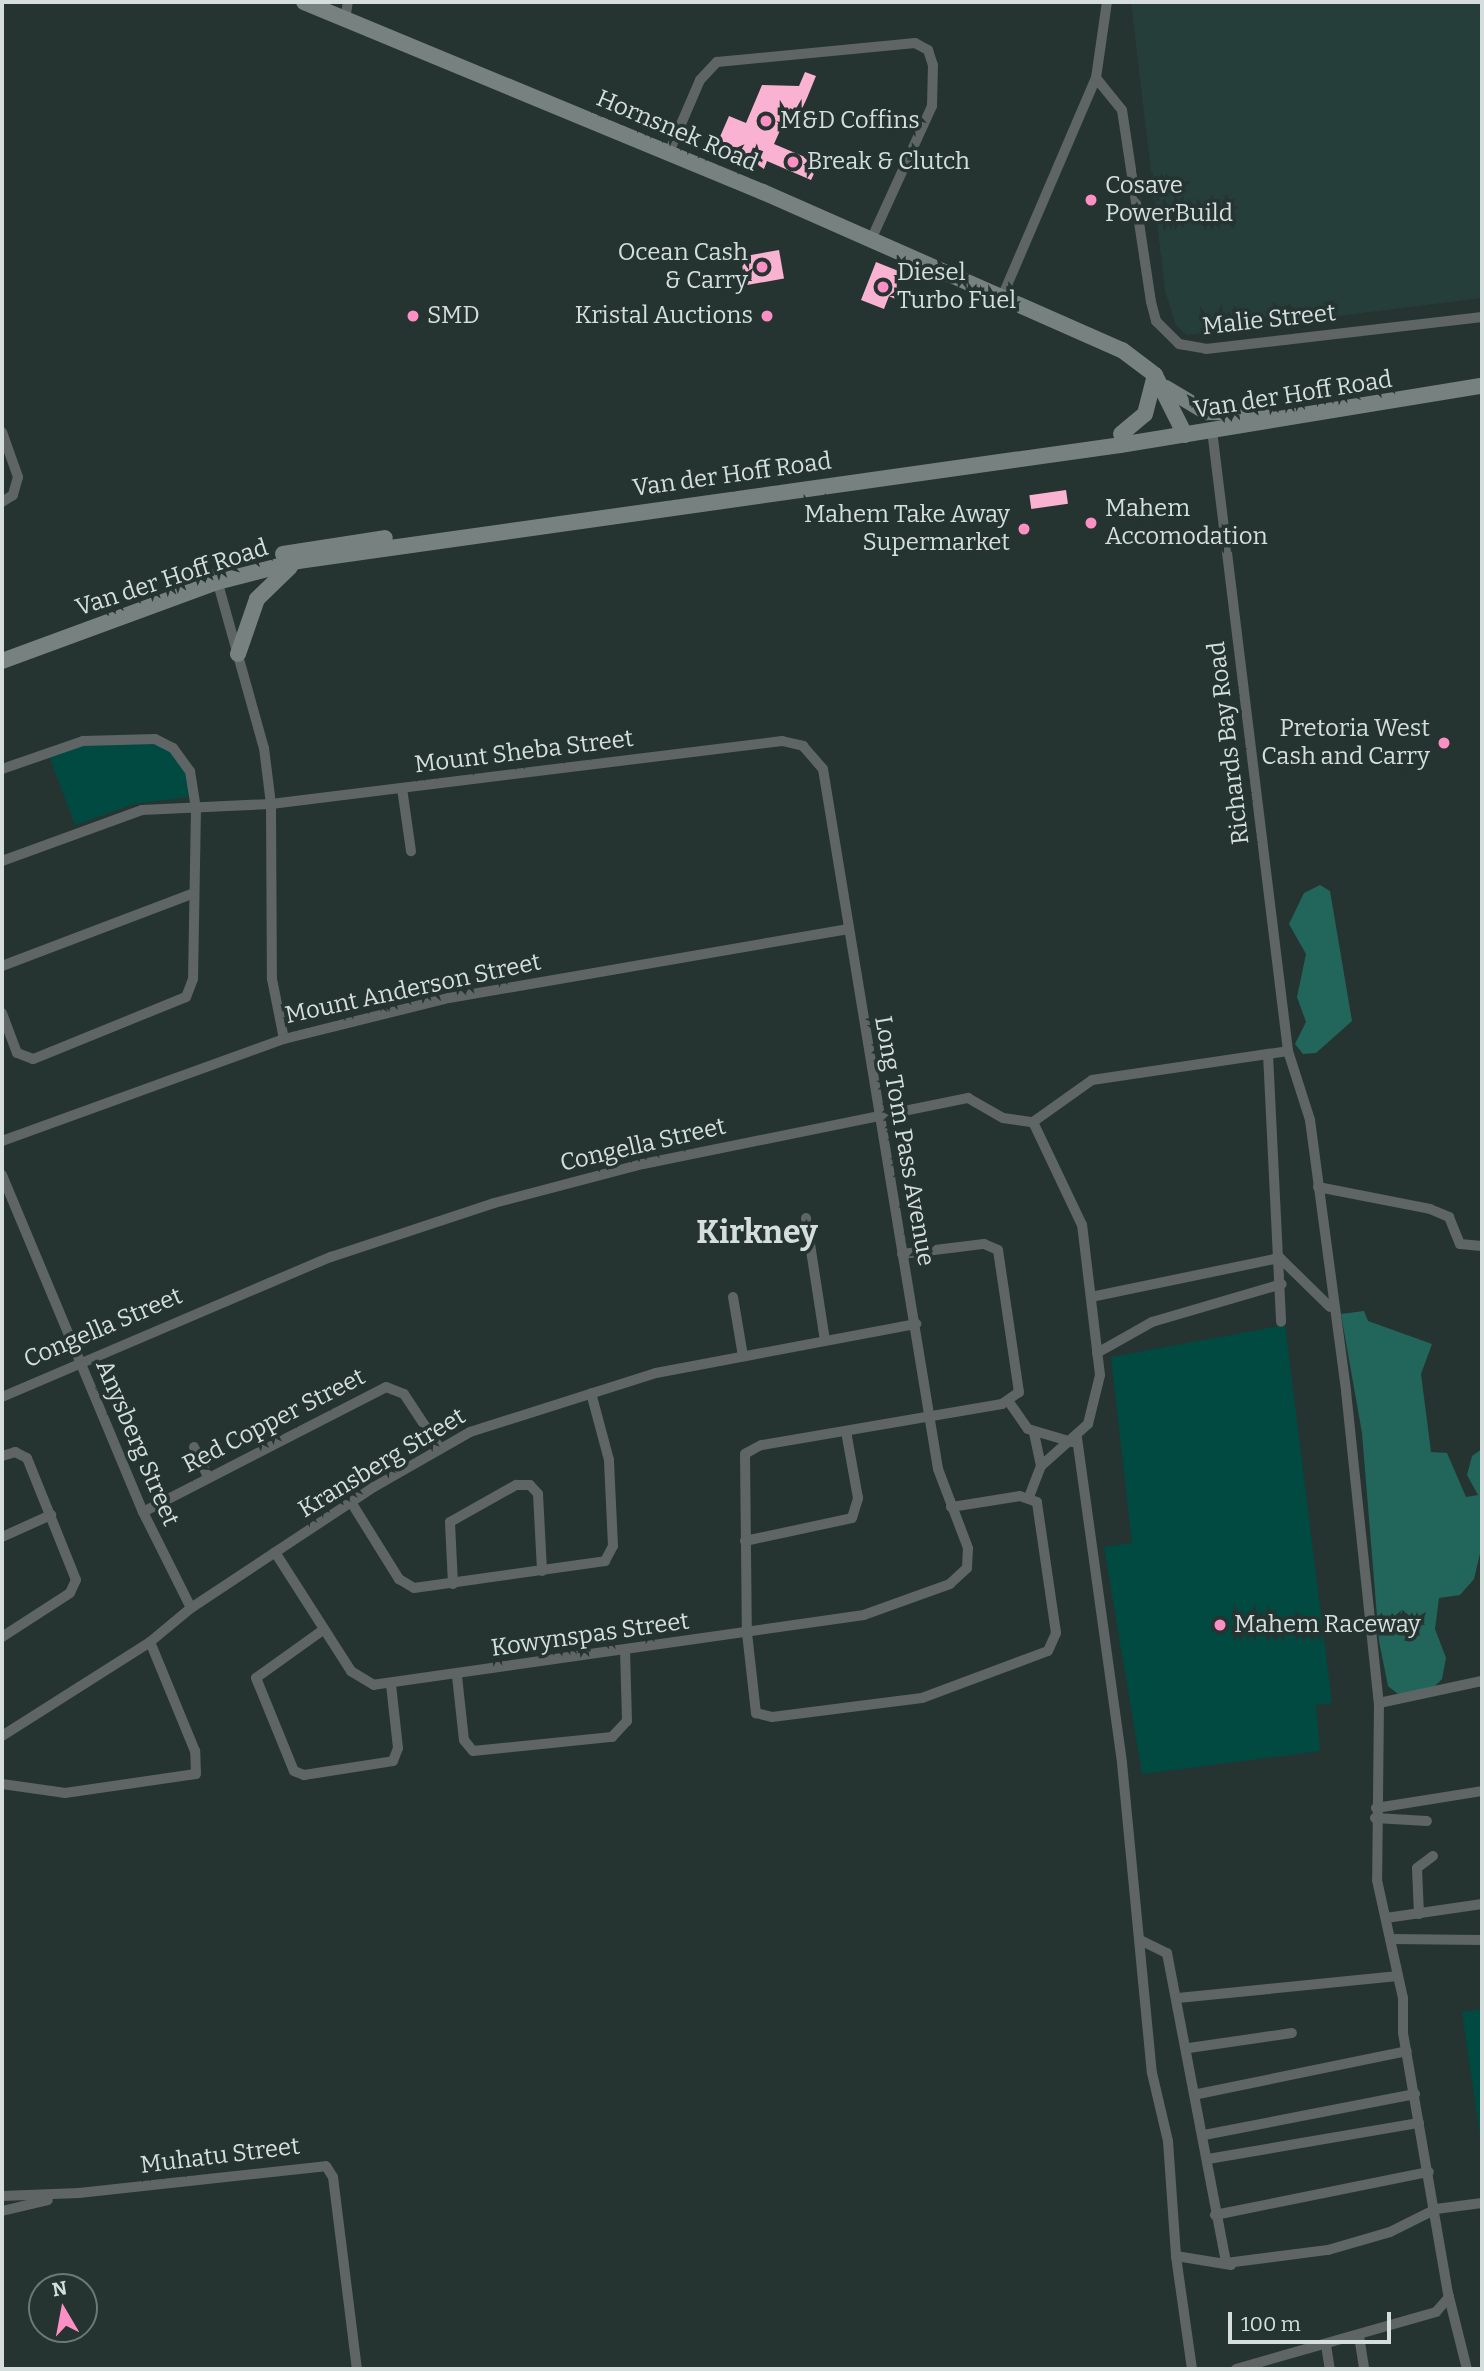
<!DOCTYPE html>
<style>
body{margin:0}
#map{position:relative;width:1484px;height:2371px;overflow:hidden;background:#253431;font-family:Bitter,serif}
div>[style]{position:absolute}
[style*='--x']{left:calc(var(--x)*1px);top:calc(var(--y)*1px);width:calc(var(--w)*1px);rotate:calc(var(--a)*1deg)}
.built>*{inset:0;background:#263e39}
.green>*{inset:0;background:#004a41}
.forest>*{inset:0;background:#22665b}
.building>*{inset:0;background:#fab2d2;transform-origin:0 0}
.street>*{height:10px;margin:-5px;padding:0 5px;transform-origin:5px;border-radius:5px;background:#5e6564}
.secondary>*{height:16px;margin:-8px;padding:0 8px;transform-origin:8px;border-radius:8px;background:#778280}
.dots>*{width:19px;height:19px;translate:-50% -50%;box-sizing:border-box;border:4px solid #253431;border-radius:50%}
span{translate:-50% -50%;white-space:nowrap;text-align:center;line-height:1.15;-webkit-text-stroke:7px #253431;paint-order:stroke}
.poi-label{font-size:24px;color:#d5dedc}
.left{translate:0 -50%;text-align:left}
.right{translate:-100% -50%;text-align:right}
.street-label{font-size:24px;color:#d5dedc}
.district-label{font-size:32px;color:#d5dedc;font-weight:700}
.frame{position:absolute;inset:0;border:4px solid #d5dedc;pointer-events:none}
.north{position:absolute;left:28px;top:2273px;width:70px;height:70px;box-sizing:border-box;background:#253431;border:2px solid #6b7875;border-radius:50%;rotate:350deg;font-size:19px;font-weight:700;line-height:28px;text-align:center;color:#d5dedc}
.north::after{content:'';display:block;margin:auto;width:24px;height:32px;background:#fc8fc3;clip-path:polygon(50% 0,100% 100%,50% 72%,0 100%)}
.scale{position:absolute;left:1228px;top:2312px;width:163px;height:32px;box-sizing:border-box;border:4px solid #d5dedc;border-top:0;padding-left:9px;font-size:21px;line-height:24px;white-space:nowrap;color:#d5dedc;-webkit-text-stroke:5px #253431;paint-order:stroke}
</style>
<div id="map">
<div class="built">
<i style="clip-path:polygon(1131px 2px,1482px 2px,1482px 298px,1187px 335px,1176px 326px,1165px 290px)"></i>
</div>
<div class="green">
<i style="clip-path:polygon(154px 743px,166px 747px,183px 766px,191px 788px,188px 797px,134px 804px,75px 825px,49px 756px,73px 746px)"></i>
<i style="clip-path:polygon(1285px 1325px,1332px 1703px,1316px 1705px,1320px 1751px,1142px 1774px,1104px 1547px,1132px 1543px,1111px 1357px)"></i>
<i style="clip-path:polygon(1482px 2009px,1482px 2151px,1462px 2012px)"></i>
</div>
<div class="forest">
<i style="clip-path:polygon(1320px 885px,1330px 891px,1352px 1021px,1316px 1053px,1303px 1054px,1295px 1044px,1306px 1022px,1297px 997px,1306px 954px,1289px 924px,1304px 893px)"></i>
<i style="clip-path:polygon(1364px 1311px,1368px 1321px,1432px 1344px,1421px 1374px,1431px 1452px,1447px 1453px,1466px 1497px,1478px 1495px,1467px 1475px,1472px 1456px,1482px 1449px,1482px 1545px,1474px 1579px,1460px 1595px,1439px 1598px,1435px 1629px,1446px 1658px,1442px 1679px,1434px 1687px,1398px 1694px,1388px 1686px,1379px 1641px,1362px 1433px,1341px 1314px)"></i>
</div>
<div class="building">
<i style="clip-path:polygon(805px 72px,816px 76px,807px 98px,800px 113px,790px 108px,774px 144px,819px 163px,811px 180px,767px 161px,764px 169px,719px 139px,729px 116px,746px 123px,762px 85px,799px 86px)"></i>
<i style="left:779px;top:250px;width:29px;height:39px;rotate:80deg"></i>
<i style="clip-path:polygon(876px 262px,901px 272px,895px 299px,889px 296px,884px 309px,861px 300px)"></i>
<i style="left:1066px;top:490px;width:14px;height:37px;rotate:82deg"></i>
</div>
<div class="street">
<i style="--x:345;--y:20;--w:18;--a:-81"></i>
<i style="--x:1096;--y:78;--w:41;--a:50.9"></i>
<i style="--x:1122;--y:110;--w:194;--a:81.4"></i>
<i style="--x:1151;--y:302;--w:20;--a:75"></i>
<i style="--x:1156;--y:321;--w:33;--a:45"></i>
<i style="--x:1179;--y:344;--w:27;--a:10"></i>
<i style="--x:1206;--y:349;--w:278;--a:-6.6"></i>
<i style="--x:669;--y:152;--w:78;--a:-66.7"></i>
<i style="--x:700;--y:80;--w:25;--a:-47"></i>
<i style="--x:717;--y:62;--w:199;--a:-5.5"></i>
<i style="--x:915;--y:43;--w:15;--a:28"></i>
<i style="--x:928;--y:50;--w:16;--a:72"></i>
<i style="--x:933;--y:65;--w:41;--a:91.4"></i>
<i style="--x:932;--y:106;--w:147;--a:114.5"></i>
<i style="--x:1002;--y:297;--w:238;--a:-66.8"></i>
<i style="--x:1096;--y:78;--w:77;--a:-81.8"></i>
<i style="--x:1212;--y:430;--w:626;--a:83.02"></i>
<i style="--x:1288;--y:1051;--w:72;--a:72.3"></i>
<i style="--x:1310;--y:1120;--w:273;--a:82.4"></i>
<i style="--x:1346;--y:1391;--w:314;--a:84"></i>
<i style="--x:1379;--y:1703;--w:177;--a:90.6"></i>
<i style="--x:1377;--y:1880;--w:121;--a:77.6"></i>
<i style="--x:1403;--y:1998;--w:35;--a:90"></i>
<i style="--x:1403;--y:2033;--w:264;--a:80.2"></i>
<i style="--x:1448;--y:2293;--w:78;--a:76"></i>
<i style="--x:2;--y:432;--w:48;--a:70.4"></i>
<i style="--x:18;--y:477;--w:19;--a:106"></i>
<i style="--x:13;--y:495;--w:13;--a:148"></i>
<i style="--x:215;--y:573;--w:182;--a:74.4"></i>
<i style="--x:264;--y:748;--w:56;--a:82.9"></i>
<i style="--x:271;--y:804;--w:175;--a:89.7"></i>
<i style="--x:272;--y:979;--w:61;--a:78.7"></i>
<i style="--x:2;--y:769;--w:86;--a:-19.1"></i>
<i style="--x:83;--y:741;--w:72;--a:-1.6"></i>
<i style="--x:155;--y:739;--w:20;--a:27"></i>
<i style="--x:173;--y:748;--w:29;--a:54"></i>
<i style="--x:190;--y:771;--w:37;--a:81"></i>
<i style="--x:196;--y:808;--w:171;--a:91"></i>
<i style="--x:193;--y:979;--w:19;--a:111"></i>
<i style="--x:186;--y:997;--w:165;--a:157.9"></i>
<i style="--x:33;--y:1059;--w:17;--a:-159"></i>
<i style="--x:17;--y:1053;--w:43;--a:-110.6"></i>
<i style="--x:402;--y:788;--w:64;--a:81.9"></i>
<i style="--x:2;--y:861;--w:149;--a:-20"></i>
<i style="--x:142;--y:810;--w:129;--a:-2.7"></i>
<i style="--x:271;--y:804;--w:515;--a:-7.03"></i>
<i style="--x:782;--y:741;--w:22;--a:13"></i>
<i style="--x:803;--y:746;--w:30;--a:49"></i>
<i style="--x:823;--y:769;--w:709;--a:80.67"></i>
<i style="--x:938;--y:1469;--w:85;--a:69.2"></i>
<i style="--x:968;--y:1548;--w:20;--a:93"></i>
<i style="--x:967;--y:1568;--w:23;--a:137"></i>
<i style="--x:950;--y:1584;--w:91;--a:160.2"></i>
<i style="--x:864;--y:1615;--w:495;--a:171.9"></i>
<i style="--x:374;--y:1685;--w:27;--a:-149"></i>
<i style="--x:351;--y:1671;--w:141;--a:-122.6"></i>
<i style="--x:2;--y:966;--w:205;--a:-20.8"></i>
<i style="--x:1268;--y:1054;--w:268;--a:87.2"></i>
<i style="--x:2;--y:1141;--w:300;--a:-19.9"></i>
<i style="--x:284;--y:1039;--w:170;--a:-14"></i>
<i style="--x:449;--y:998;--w:404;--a:-9.8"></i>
<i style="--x:2;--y:1175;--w:365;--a:67.3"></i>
<i style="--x:143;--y:1512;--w:107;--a:63.4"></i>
<i style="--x:1318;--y:1187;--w:114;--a:11.1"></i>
<i style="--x:1430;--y:1209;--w:21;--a:23"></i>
<i style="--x:1449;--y:1217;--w:29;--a:68"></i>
<i style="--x:1460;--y:1244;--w:22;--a:5"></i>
<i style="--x:806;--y:1218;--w:124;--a:81.2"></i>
<i style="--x:902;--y:1254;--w:83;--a:-7"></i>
<i style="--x:984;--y:1244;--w:15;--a:23"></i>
<i style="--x:998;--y:1250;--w:144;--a:81.6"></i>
<i style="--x:1019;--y:1392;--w:21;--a:145"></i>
<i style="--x:1002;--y:1404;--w:244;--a:170.3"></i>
<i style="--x:761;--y:1445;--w:18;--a:151"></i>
<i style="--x:745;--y:1454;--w:179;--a:89.4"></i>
<i style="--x:747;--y:1633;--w:81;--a:83.6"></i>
<i style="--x:756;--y:1713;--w:16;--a:14"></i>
<i style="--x:772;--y:1717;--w:151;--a:-7.2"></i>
<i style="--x:922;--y:1698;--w:134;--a:-20.5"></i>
<i style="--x:1048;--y:1651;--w:20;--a:-66"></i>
<i style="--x:1056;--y:1633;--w:132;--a:-98.3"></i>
<i style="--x:1037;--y:1502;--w:18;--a:-161"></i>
<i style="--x:1020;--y:1496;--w:70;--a:170.9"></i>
<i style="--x:733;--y:1297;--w:60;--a:80.4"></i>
<i style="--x:1091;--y:1297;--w:193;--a:-11.7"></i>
<i style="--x:1280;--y:1258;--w:70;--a:44.4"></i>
<i style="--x:1097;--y:1353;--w:63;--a:-29.4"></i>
<i style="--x:1152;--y:1322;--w:135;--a:-16.3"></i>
<i style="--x:2;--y:1397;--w:358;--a:-23.1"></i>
<i style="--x:331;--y:1257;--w:172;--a:-18.3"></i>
<i style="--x:494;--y:1203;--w:154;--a:-14.7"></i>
<i style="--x:643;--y:1164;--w:332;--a:-11.5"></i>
<i style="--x:968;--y:1098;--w:40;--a:29.7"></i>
<i style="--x:1003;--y:1118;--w:30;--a:8"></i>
<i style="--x:1033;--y:1122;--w:72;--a:-35.4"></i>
<i style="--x:1092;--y:1080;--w:198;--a:-8.4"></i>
<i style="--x:1009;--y:1402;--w:33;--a:55"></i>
<i style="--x:1028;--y:1429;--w:46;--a:16.5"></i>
<i style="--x:1034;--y:1433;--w:34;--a:78"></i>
<i style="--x:1077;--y:1438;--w:328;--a:82.1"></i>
<i style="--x:1122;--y:1763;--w:311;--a:84.5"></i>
<i style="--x:1152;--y:2073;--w:70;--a:76.8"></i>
<i style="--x:1168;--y:2141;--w:115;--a:86"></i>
<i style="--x:194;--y:1447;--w:33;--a:65"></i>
<i style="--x:2;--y:1456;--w:14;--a:-17"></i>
<i style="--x:15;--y:1452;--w:13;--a:27"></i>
<i style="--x:27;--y:1458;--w:131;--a:68.1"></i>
<i style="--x:76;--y:1580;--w:14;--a:115"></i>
<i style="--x:70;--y:1593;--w:81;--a:147.1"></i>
<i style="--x:1029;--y:1497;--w:33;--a:-69"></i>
<i style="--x:1041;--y:1466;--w:63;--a:-41.8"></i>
<i style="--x:1088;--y:1424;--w:50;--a:-76.2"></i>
<i style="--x:1100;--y:1375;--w:151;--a:-96.8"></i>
<i style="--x:1082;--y:1225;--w:114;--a:-115.4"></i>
<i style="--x:351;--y:1502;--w:91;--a:58.1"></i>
<i style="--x:399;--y:1579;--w:17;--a:31"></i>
<i style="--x:414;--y:1588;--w:193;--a:-8"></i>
<i style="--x:605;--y:1561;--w:17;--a:-62"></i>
<i style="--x:613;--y:1546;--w:86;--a:-92.7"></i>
<i style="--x:609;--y:1460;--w:69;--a:-105"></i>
<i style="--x:143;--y:1512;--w:273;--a:-27.2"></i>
<i style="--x:386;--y:1387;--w:19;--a:21"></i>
<i style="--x:404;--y:1394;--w:64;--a:56.6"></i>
<i style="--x:2;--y:1537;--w:54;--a:-24.2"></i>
<i style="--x:745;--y:1541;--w:109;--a:-12.1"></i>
<i style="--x:852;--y:1518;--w:21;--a:-73"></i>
<i style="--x:858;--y:1498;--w:68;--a:-100.2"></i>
<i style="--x:453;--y:1584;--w:62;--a:-92.8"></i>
<i style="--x:450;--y:1522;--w:76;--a:-29.3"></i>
<i style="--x:516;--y:1485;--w:14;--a:0"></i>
<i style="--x:530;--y:1485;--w:12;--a:48"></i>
<i style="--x:538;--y:1494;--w:77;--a:87"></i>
<i style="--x:323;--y:1630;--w:82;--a:144.4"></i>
<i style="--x:256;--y:1678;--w:100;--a:67.8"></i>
<i style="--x:294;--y:1771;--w:11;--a:22"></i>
<i style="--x:304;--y:1775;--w:90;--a:-8.9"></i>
<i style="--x:393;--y:1761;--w:14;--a:-69"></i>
<i style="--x:398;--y:1748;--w:63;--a:-96.3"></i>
<i style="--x:457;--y:1676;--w:64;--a:83.8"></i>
<i style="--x:464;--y:1740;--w:14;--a:51"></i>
<i style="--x:473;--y:1751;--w:140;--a:-5.8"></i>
<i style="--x:612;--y:1737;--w:22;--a:-47"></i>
<i style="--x:627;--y:1721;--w:71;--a:-91.6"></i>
<i style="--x:1379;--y:1703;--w:105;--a:-12.1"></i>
<i style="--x:2;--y:1736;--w:175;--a:-32.4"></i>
<i style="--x:150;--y:1642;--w:53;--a:-39.7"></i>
<i style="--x:191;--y:1608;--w:219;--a:-33.5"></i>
<i style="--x:374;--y:1487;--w:111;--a:-29.8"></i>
<i style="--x:470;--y:1432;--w:195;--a:-17.6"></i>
<i style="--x:656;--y:1373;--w:265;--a:-10.7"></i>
<i style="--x:2;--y:1784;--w:64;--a:8.1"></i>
<i style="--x:65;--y:1793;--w:132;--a:-8.3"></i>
<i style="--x:196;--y:1774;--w:23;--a:-92"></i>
<i style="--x:195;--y:1751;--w:118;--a:-112.4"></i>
<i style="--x:1376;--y:1808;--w:107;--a:-9.1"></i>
<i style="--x:1375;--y:1818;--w:52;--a:3.3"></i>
<i style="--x:1419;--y:1914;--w:46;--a:-92.5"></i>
<i style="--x:1417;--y:1868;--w:20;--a:-37"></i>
<i style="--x:1386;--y:1918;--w:97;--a:-8.3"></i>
<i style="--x:1390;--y:1939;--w:92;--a:0.6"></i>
<i style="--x:1140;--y:1940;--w:30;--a:26"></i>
<i style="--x:1167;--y:1953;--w:316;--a:79.2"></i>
<i style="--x:1226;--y:2263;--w:103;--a:-7.3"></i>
<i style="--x:1328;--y:2250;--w:65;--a:-16.2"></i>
<i style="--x:1390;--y:2232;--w:51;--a:-26.6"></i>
<i style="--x:1436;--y:2209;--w:46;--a:-7.4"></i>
<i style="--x:1178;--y:1998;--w:221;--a:-5.7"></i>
<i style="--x:1189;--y:2048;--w:104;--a:-8.3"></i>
<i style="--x:1198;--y:2094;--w:213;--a:-11.6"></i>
<i style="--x:1204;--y:2135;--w:215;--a:-11"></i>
<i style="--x:1208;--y:2159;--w:214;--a:-9.7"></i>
<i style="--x:2;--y:2196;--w:77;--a:-2.2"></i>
<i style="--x:79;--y:2193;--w:248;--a:-6.2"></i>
<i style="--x:326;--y:2166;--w:13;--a:58"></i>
<i style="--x:333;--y:2177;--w:193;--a:82.9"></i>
<i style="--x:2;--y:2211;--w:47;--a:-13.4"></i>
<i style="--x:1215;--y:2215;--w:218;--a:-11.4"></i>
<i style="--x:1359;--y:2336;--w:33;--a:81"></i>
<i style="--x:1326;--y:2345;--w:24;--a:81"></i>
<i style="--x:1192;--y:2369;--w:114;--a:-98.1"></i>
<i style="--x:1176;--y:2256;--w:56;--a:9.3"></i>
<i style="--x:1236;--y:2369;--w:208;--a:-15.9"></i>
<i style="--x:1436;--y:2312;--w:20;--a:-49"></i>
</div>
<div class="secondary">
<i style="--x:304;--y:2;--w:497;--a:22.5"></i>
<i style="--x:763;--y:192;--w:392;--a:23.8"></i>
<i style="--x:1122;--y:350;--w:41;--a:37.1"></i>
<i style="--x:1155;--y:375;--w:67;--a:63.4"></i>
<i style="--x:1166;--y:388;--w:47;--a:31"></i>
<i style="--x:1206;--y:412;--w:59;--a:1"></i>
<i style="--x:1121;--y:434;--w:31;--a:-40"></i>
<i style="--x:1145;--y:414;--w:40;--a:-75.6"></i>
<i style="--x:283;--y:554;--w:103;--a:-8.9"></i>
<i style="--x:238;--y:654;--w:58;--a:-70.9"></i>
<i style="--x:257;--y:599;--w:46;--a:-44.1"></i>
<i style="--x:2;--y:661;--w:229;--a:-20.2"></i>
<i style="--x:217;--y:582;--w:84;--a:-14.5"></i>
<i style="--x:298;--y:561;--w:830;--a:-8.03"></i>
<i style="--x:1120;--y:445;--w:367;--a:-9.3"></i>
</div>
<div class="dots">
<i style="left:766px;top:121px;background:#fc8fc3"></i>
<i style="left:793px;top:162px;background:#fc8fc3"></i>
<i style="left:1091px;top:200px;background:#fc8fc3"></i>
<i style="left:762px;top:267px;background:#fc8fc3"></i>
<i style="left:883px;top:287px;background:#fc8fc3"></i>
<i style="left:413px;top:316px;background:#fc8fc3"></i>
<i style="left:767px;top:316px;background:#fc8fc3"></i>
<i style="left:1091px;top:523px;background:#fc8fc3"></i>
<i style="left:1024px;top:529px;background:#fc8fc3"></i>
<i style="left:1444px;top:743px;background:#fc8fc3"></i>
<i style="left:1220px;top:1625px;background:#fc8fc3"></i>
</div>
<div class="poi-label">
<span class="left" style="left:780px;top:121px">M&amp;D Coffins</span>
<span class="left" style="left:807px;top:162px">Break &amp; Clutch</span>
<span class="left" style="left:1105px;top:200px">Cosave<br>PowerBuild</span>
<span class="right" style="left:748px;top:267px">Ocean Cash<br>&amp; Carry</span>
<span class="left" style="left:897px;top:287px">Diesel<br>Turbo Fuel</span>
<span class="left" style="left:427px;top:316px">SMD</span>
<span class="right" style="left:753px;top:316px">Kristal Auctions</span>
<span class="left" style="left:1105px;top:523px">Mahem<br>Accomodation</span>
<span class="right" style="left:1010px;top:529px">Mahem Take Away<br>Supermarket</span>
<span class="right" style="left:1430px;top:743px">Pretoria West<br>Cash and Carry</span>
<span class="left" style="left:1234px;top:1625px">Mahem Raceway</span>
</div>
<div class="street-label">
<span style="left:677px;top:131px;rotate:23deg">Hornsnek Road</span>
<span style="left:1269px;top:320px;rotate:-6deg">Malie Street</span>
<span style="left:1293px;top:395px;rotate:-9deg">Van der Hoff Road</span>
<span style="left:732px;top:475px;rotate:-8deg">Van der Hoff Road</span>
<span style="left:172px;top:578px;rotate:-18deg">Van der Hoff Road</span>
<span style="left:1229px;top:743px;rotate:-97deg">Richards Bay Road</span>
<span style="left:524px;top:752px;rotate:-7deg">Mount Sheba Street</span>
<span style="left:413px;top:989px;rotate:-12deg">Mount Anderson Street</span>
<span style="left:904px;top:1141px;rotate:80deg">Long Tom Pass Avenue</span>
<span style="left:643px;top:1145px;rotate:-13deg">Congella Street</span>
<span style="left:103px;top:1328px;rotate:-23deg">Congella Street</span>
<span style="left:274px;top:1421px;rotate:-27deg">Red Copper Street</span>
<span style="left:137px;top:1443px;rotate:67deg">Anysberg Street</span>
<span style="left:382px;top:1463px;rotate:-31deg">Kransberg Street</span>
<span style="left:590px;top:1635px;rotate:-8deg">Kowynspas Street</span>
<span style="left:220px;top:2156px;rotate:-7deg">Muhatu Street</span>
</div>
<div class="district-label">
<span style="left:757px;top:1232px">Kirkney</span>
</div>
<div class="frame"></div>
<div class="north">N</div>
<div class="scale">100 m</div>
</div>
